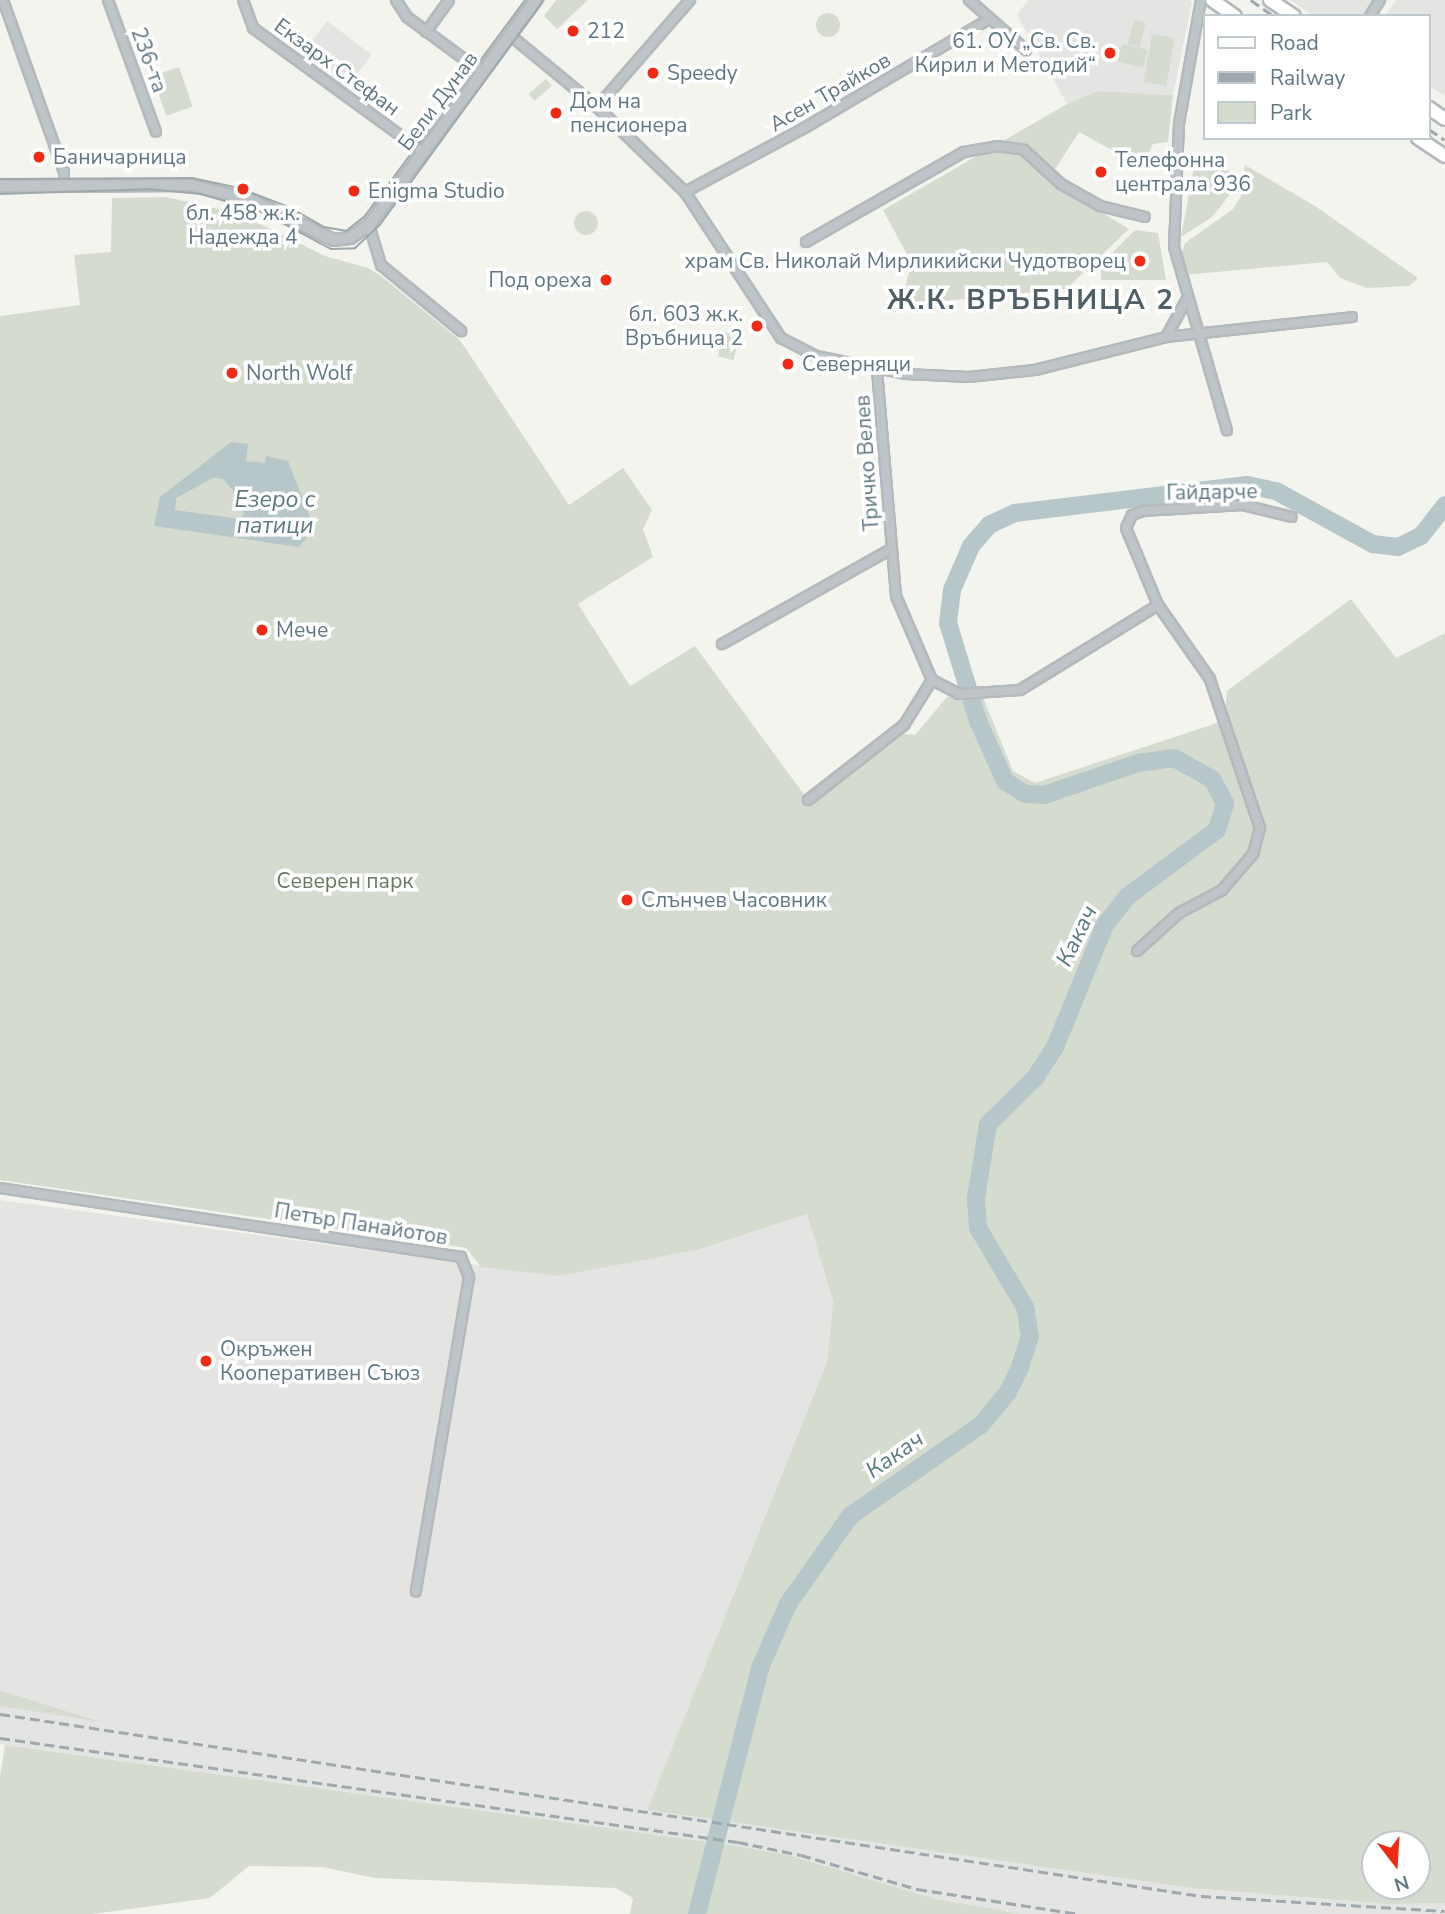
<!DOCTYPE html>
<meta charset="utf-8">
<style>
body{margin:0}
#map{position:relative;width:1445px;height:1914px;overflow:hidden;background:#f4f4ef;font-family:"Nunito Sans",sans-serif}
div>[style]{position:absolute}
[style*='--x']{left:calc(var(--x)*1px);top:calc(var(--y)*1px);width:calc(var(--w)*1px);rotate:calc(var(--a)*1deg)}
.built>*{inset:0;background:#e4e5e3;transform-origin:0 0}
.green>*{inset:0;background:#d6dbd0;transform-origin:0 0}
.round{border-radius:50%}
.water>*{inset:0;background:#b6c6c9}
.river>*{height:18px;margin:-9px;padding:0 9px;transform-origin:9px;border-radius:9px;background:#b6c6c9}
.roads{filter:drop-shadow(2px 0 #b4b9bc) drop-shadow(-2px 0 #b4b9bc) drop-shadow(0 2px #b4b9bc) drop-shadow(0 -2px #b4b9bc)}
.minor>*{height:8px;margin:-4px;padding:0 4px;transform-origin:4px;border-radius:4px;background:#bec4c7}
.tertiary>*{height:10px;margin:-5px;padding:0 5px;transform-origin:5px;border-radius:5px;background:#bec4c7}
.primary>*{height:12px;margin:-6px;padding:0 6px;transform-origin:6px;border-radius:6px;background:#fff}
.tram>*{height:2px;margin:-1px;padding:0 1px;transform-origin:1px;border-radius:1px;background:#9fa8ac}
.rail>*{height:2.5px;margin-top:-1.25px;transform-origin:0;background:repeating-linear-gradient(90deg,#9fa8ac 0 10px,transparent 0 15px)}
.dots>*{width:19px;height:19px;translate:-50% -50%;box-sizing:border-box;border:4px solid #fff;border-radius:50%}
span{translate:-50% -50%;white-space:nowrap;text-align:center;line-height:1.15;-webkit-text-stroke:7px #fff;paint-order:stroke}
.poi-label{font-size:21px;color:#617883}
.left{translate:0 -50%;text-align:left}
.right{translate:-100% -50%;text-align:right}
.street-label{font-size:21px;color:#617883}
.park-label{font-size:21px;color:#687960}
.water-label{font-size:23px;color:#5c7b81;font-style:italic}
.district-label{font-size:28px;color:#4f6067;font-weight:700;letter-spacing:2px}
.legend{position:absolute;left:1203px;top:14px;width:228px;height:126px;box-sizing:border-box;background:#fff;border:2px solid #c0c9cd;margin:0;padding:9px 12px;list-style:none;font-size:21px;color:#617883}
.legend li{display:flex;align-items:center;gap:14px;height:35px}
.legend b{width:35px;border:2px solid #c0c9cd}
.north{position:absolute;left:1361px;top:1830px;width:70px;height:70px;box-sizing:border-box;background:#fff;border:2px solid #c0c9cd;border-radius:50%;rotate:163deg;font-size:19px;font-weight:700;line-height:28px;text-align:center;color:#617883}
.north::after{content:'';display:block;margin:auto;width:24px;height:32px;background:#f02a13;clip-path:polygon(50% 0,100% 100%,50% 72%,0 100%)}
</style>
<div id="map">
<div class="built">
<i style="clip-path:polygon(1028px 0,1189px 0,1192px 2px,1173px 95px,1098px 91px,1067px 104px,1017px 15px)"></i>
<i style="clip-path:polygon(1290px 0,1374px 0,1363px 16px,1314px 16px)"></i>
<i style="clip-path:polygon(1396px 0,1445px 0,1445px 96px,1429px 86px,1429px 16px,1385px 16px)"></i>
<i style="left:327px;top:21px;width:56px;height:42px;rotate:37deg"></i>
<i style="clip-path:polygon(0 1200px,560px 1276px,697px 1250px,807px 1214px,833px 1301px,827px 1362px,647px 1810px,1191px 1888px,1388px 1904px,1445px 1903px,1445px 1914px,1021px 1914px,932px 1898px,788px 1855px,738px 1846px,0 1744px,0 1706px,95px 1720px,0 1690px)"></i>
</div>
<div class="green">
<i style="clip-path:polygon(556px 0,588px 0,557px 29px,544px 16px)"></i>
<i class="round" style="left:816px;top:13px;width:24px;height:24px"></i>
<i style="left:1134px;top:20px;width:12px;height:25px;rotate:14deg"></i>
<i style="left:1152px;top:34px;width:23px;height:49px;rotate:10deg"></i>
<i style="left:1122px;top:44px;width:26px;height:18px;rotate:13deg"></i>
<i style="left:179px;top:67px;width:42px;height:28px;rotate:71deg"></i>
<i style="left:546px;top:79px;width:9px;height:23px;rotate:49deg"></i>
<i style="clip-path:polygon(1098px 91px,1173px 95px,1168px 142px,1153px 144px,1143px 167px,1079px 132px,1048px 180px,1129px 229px,1066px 289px,901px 305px,911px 262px,883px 210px,1067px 104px)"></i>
<i style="clip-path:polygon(1216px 159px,1231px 173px,1231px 193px,1212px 217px,1181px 237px,1195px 162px)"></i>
<i style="clip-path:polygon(1245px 165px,1315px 206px,1418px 278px,1409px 286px,1367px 288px,1340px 278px,1327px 262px,1184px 275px,1179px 262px,1185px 243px,1233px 209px,1241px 196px)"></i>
<i style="clip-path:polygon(evenodd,166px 197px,240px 214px,325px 256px,368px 268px,381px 276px,460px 340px,569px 505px,623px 468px,652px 510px,643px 529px,653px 557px,578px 604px,630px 686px,695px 646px,811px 804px,903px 734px,915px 735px,947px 697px,982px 695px,1013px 771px,1035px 783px,1214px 724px,1224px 718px,1227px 691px,1351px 599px,1396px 658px,1445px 633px,1445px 1903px,1388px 1904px,1191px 1888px,647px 1810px,827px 1362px,833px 1301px,807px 1214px,697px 1250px,560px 1276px,481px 1267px,466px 1248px,0 1180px,0 316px,80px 305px,74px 255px,111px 252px,112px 198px,166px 197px,1375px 1844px,1417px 1844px,1417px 1886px,1375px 1886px,1375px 1844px)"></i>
<i class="round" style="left:574px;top:211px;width:24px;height:24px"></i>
<i style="clip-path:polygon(1135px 230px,1158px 233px,1166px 280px,1101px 280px,1101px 264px)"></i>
<i style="left:724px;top:332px;width:16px;height:25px;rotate:14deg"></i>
<i style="clip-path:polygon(0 1690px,101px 1722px,0 1706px)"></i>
<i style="clip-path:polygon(5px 1745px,738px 1846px,788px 1855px,932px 1898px,1021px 1914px,630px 1914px,633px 1898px,616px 1888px,375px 1878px,322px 1867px,249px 1866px,210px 1898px,93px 1914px,0 1914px,0 1777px)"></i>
</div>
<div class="water">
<i style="clip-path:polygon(evenodd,231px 442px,248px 444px,246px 461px,265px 463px,266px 456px,288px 461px,312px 522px,311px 532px,299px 547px,154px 526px,160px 497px,231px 442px,223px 479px,240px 499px,244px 513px,240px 519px,175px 510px,176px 498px,213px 478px,223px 479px)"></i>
</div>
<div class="river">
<i style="--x:697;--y:1914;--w:254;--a:-75.6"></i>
<i style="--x:760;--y:1668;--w:70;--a:-66.4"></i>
<i style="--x:788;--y:1604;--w:108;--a:-54.8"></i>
<i style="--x:850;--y:1516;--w:160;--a:-34.8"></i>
<i style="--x:981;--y:1425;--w:43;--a:-50.7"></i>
<i style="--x:1008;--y:1392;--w:28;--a:-64"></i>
<i style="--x:1020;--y:1367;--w:32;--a:-72"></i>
<i style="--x:1030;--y:1337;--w:30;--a:-99"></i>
<i style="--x:1025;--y:1307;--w:92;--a:-120.7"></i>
<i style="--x:978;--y:1228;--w:30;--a:-94"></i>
<i style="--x:976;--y:1198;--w:75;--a:-80.8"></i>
<i style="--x:988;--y:1124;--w:66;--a:-44.4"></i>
<i style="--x:1035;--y:1078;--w:37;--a:-57"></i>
<i style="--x:1055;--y:1047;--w:132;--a:-67.7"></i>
<i style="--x:1105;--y:925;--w:37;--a:-52"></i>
<i style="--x:1128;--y:896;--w:111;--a:-36.6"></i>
<i style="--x:1217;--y:830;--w:28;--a:-73"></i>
<i style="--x:1225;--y:803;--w:27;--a:-118"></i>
<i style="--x:1212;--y:779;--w:43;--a:-151.1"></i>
<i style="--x:1174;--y:758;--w:36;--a:172"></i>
<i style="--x:1138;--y:763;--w:99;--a:161.2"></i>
<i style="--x:1044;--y:795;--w:19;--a:-177"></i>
<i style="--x:1025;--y:794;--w:24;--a:-147"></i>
<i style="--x:1005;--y:781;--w:66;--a:-114.2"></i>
<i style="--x:978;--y:721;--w:102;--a:-107"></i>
<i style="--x:948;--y:623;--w:33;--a:-83"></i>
<i style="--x:952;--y:590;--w:48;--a:-66.6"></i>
<i style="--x:971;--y:546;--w:28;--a:-49"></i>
<i style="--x:989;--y:525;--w:29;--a:-25"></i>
<i style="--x:1015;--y:513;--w:234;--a:-6.9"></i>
<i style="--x:1247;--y:485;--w:30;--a:12"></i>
<i style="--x:1276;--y:491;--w:111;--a:28.7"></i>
<i style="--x:1373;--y:544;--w:25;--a:7"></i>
<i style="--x:1398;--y:547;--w:25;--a:-26"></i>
<i style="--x:1421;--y:536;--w:39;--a:-52"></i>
</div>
<div class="roads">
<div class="minor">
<i style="--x:3;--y:0;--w:182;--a:70.5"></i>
<i style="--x:64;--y:172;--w:12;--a:90"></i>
<i style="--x:108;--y:0;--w:140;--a:70"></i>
<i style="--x:243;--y:0;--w:30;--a:70"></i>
<i style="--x:253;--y:28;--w:210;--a:36.1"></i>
<i style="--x:396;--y:0;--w:20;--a:57"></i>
<i style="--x:407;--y:17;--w:94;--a:36.4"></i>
<i style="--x:969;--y:0;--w:76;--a:41.3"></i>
<i style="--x:1201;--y:0;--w:125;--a:100.1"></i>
<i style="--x:1179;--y:123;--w:124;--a:92.3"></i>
<i style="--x:1174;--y:247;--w:191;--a:73.9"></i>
<i style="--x:1370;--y:16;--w:19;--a:-58"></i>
<i style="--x:426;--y:32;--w:39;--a:-54"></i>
<i style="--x:511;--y:36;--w:112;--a:39.5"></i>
<i style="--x:597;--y:107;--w:122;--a:44"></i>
<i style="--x:685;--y:192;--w:175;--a:56.7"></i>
<i style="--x:781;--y:338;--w:39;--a:27"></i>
<i style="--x:816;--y:356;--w:92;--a:11.3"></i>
<i style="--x:906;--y:374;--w:63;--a:2.7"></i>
<i style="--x:969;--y:377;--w:66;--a:-6.1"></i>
<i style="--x:1035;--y:370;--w:135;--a:-14.1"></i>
<i style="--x:1166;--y:337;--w:187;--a:-6.1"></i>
<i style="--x:597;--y:107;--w:142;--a:-49"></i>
<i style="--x:685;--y:192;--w:137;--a:-28.2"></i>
<i style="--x:806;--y:127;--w:212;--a:-30.5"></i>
<i style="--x:369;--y:225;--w:42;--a:73.3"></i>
<i style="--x:381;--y:265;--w:104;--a:39.5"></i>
<i style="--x:806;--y:242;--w:182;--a:-29.7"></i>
<i style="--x:964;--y:152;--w:34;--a:-10"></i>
<i style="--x:997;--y:146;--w:27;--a:8"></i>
<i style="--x:1024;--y:150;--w:50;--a:42.6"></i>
<i style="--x:1061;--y:184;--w:45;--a:29.4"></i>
<i style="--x:1100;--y:206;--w:46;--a:13.7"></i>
<i style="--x:1166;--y:337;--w:43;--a:-61.1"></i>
<i style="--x:722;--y:644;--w:194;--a:-29.3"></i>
<i style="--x:932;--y:680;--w:30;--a:27"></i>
<i style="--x:959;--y:694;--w:61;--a:-3.8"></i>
<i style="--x:1020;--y:690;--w:162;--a:-31.6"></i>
<i style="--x:808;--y:800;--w:122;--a:-38"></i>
<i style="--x:904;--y:725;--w:53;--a:-58.1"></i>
<i style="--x:932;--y:680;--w:91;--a:-113.2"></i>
<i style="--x:896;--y:596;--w:228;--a:-94.8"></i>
<i style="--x:1137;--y:951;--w:57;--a:-42.1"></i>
<i style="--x:1179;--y:913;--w:49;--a:-28.1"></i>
<i style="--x:1222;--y:890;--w:48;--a:-49.3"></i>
<i style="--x:1253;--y:854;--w:27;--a:-75"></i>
<i style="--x:1260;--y:828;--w:157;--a:-108.6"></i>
<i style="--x:1210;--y:679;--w:90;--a:-125.1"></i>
<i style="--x:1158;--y:605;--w:83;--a:-112.6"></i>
<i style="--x:1126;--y:528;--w:14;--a:-65"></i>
<i style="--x:1132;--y:515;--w:12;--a:-20"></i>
<i style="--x:1143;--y:511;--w:100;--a:-3.4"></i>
<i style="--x:1243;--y:505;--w:50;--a:13.8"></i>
<i style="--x:0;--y:1188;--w:466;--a:8.5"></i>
<i style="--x:461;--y:1257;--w:22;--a:68"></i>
<i style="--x:469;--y:1277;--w:319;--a:99.6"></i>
</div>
<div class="tertiary">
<i style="--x:0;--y:186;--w:190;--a:-0.3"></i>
<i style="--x:190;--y:185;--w:63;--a:13.8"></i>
<i style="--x:251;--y:200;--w:92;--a:25.7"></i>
<i style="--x:334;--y:240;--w:16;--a:-7"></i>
<i style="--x:350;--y:238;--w:23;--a:-34"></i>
<i style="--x:369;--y:225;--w:280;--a:-53.4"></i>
</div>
<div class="primary">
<i style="--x:1212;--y:0;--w:28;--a:35"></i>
<i style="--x:1270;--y:0;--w:29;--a:34"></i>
<i style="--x:1429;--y:108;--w:19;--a:35"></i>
<i style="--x:1418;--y:138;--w:32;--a:34"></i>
</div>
</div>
<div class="tram">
<i style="--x:0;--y:179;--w:192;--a:-0.3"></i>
<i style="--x:192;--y:178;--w:48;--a:12"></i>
<i style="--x:239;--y:188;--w:53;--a:20.8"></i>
<i style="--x:289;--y:207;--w:40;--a:29.7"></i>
<i style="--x:324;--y:227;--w:22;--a:10"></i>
<i style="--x:346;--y:231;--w:23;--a:-38"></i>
<i style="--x:364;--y:217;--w:270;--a:-53.4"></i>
<i style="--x:0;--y:194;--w:147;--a:-1.9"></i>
<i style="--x:147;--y:189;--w:54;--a:5.3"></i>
<i style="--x:201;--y:194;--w:64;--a:16.4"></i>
<i style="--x:262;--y:212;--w:78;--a:28.2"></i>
<i style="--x:331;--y:249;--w:24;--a:-2"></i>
<i style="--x:355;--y:248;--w:33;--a:-43"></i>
<i style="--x:379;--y:226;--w:280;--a:-53.9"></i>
</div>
<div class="rail">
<i style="--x:1251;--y:0;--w:28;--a:35"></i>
<i style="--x:1429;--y:129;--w:19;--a:35"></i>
<i style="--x:0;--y:1714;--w:1215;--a:8.62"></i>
<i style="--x:1201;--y:1896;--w:244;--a:3.5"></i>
<i style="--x:0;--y:1738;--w:745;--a:8.02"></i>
<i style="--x:738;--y:1842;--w:64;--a:11.7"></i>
<i style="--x:801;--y:1855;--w:121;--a:16.3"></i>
<i style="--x:917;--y:1889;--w:164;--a:8.8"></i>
</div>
<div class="dots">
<i style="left:573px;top:31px;background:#f02a13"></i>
<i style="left:1110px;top:53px;background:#f02a13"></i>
<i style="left:653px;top:73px;background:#f02a13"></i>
<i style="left:556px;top:113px;background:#f02a13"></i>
<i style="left:39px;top:157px;background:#f02a13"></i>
<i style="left:1101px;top:172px;background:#f02a13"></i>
<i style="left:243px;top:189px;background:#f02a13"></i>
<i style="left:354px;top:191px;background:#f02a13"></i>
<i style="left:1140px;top:261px;background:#f02a13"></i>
<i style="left:606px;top:280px;background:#f02a13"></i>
<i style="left:757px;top:326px;background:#f02a13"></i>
<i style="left:788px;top:364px;background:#f02a13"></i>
<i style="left:232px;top:373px;background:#f02a13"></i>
<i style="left:262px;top:630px;background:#f02a13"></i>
<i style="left:627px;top:900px;background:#f02a13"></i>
<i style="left:206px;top:1361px;background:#f02a13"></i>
</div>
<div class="poi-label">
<span class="left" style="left:587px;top:31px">212</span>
<span class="right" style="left:1096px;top:53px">61. ОУ „Св. Св.<br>Кирил и Методий“</span>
<span class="left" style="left:667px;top:73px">Speedy</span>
<span class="left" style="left:570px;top:113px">Дом на<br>пенсионера</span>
<span class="left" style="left:53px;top:157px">Баничарница</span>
<span class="left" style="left:1115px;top:172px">Телефонна<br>централа 936</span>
<span class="left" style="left:368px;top:191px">Enigma Studio</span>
<span style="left:243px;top:225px">бл. 458 ж.к.<br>Надежда 4</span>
<span class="right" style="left:1126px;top:261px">храм Св. Николай Мирликийски Чудотворец</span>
<span class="right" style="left:592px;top:280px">Под ореха</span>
<span class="right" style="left:743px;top:326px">бл. 603 ж.к.<br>Връбница 2</span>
<span class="left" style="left:802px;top:364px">Северняци</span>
<span class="left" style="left:246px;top:373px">North Wolf</span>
<span class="left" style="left:276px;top:630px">Мече</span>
<span class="left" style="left:641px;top:900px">Слънчев Часовник</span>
<span class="left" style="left:220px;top:1361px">Окръжен<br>Кооперативен Съюз</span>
</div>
<div class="street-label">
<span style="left:149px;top:60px;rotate:70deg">236-та</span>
<span style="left:337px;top:67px;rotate:36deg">Екзарх Стефан</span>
<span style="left:830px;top:92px;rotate:-30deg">Асен Трайков</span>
<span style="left:438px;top:101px;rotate:-53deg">Бели Дунав</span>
<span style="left:867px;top:463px;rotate:-94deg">Тричко Велев</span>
<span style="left:1212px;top:492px;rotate:-1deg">Гайдарче</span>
<span style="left:361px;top:1224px;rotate:9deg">Петър Панайотов</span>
</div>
<div class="park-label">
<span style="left:345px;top:881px">Северен парк</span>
</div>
<div class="water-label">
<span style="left:275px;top:513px">Езеро с<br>патици</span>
<span style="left:1077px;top:936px;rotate:-64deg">Какач</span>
<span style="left:895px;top:1455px;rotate:-35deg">Какач</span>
</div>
<div class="district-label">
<span style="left:1031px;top:300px">Ж.К. ВРЪБНИЦА 2</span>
</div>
<ul class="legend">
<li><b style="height:9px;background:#fff"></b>Road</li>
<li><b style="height:9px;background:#9fa8ac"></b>Railway</li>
<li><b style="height:19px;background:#d6dbd0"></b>Park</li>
</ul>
<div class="north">N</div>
</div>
